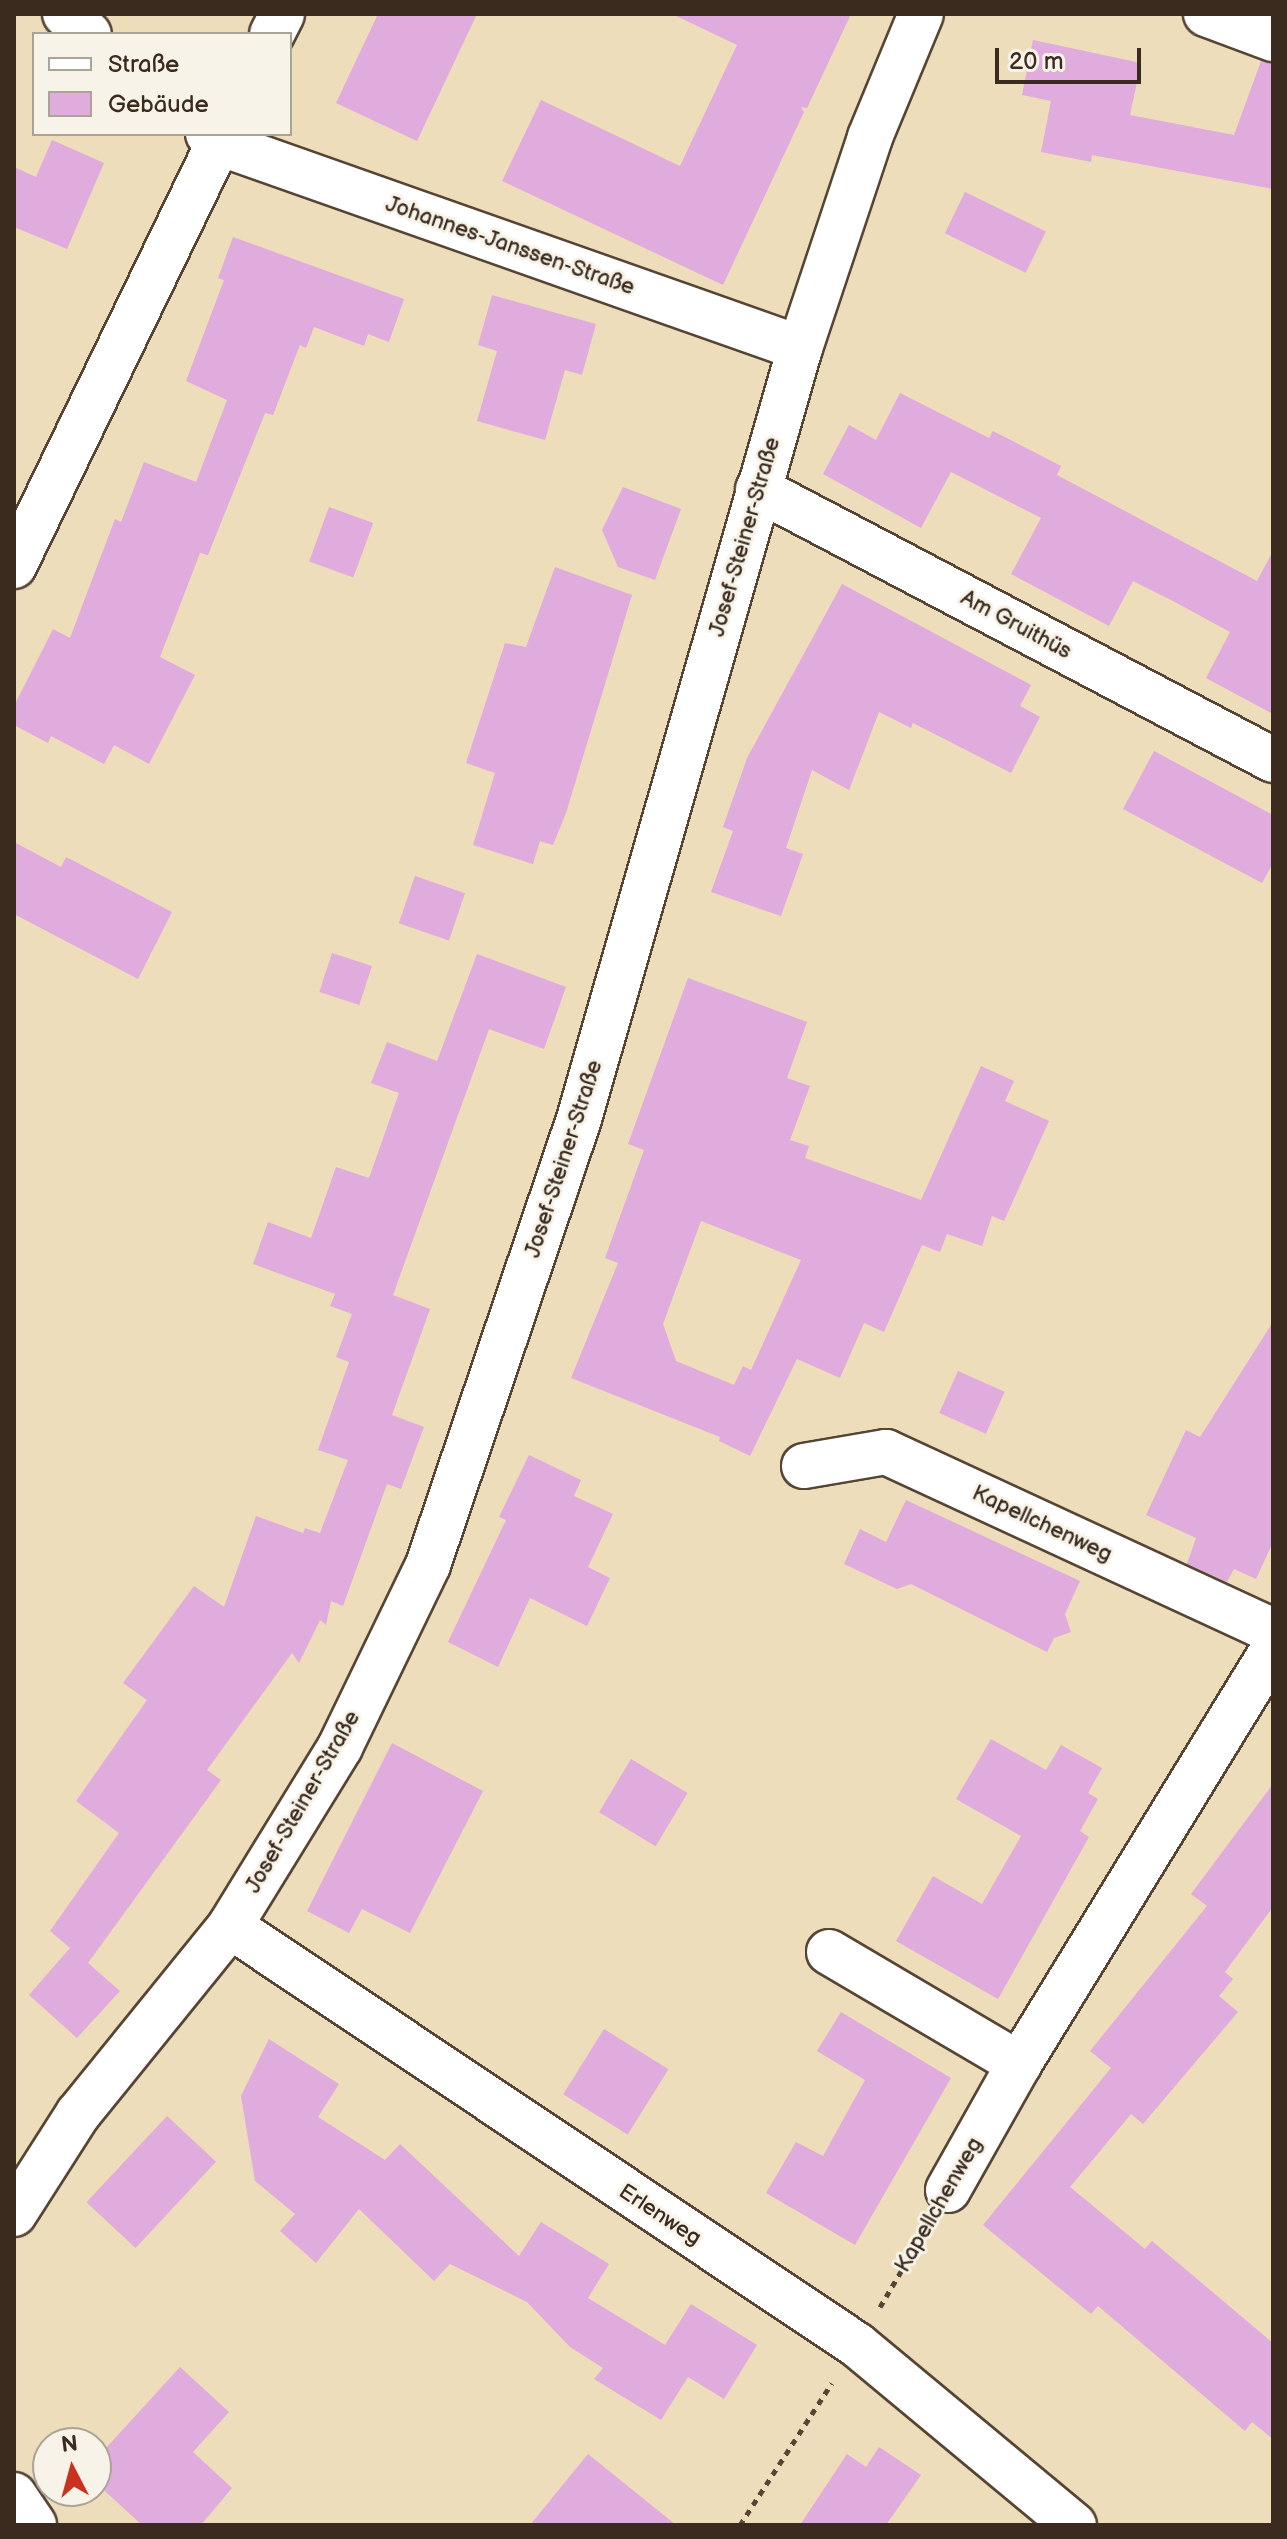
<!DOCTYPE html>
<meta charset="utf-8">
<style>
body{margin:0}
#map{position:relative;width:1287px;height:2539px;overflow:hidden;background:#edddba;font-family:"Balsamiq Sans",sans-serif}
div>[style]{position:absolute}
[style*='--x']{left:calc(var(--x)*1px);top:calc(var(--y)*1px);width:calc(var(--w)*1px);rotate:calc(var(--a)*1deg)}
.building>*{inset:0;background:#e0abdd;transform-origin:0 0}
.path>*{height:5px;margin-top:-2.5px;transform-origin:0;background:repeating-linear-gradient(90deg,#564535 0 6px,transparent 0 12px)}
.roads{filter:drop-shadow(2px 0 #564535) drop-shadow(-2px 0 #564535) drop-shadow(0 2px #564535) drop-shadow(0 -2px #564535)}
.minor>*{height:44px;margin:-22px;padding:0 22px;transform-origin:22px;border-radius:22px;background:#fff}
span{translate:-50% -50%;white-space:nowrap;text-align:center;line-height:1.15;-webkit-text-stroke:6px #f7f3e8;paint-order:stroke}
.street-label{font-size:22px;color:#3b2a1e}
.frame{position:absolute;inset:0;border:16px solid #3b2a1e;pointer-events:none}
.legend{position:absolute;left:32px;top:32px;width:260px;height:104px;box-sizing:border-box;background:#f7f3e8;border:2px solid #aca397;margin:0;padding:10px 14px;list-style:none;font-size:24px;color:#3b2a1e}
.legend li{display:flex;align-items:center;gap:16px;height:40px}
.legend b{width:40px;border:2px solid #aca397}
.north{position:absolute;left:32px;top:2427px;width:80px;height:80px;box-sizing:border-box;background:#f7f3e8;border:2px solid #aca397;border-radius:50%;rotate:354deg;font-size:22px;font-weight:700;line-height:32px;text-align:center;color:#3b2a1e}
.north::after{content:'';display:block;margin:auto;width:28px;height:36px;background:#c8321e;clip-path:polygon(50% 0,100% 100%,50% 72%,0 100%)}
.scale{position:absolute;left:995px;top:48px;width:146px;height:36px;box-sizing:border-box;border:4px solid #3b2a1e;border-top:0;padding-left:10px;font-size:24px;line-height:28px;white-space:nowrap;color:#3b2a1e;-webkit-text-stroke:6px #f7f3e8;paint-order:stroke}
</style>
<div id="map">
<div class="building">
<i style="clip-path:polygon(378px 14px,477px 14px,417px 141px,336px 103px)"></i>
<i style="clip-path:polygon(672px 14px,851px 14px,807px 108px,801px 107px,804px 112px,723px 285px,502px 181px,541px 100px,680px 166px,737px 45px)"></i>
<i style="clip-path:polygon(1033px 40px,1141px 63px,1130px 115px,1234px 135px,1261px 61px,1273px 63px,1273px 189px,1092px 155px,1091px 162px,1041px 152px,1051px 101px,1022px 95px)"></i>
<i style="clip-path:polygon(52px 140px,104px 163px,67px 249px,14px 227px,14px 167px,36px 177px)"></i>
<i style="left:965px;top:192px;width:90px;height:46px;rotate:26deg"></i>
<i style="clip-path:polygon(233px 237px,404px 299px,389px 342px,368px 334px,364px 346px,314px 327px,306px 348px,300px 345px,273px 415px,265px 413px,208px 555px,200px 553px,160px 657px,195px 675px,149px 764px,114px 745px,104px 764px,51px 736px,48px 743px,14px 725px,14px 706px,53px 629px,70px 638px,115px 519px,121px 522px,144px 462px,196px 482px,227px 400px,186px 381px,224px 280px,218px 278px)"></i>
<i style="clip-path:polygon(492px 295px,596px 324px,582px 375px,565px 370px,545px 440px,477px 421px,497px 351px,478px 345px)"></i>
<i style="clip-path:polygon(900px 393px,989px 438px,993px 431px,1061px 466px,1057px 475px,1257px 581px,1273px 551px,1273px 714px,1206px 678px,1230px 632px,1173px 601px,1133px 581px,1109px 626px,1011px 574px,1041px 518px,951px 472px,921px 528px,823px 474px,849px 425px,876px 440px)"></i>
<i style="clip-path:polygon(623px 487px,681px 509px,655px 580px,618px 567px,602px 530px)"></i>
<i style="left:329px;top:507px;width:47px;height:58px;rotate:20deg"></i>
<i style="clip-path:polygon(555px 567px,632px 595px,566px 813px,553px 845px,540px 841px,533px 864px,473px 845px,495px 773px,466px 763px,505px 643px,526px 647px)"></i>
<i style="clip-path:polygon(842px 584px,1031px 685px,1020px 706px,1040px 717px,1011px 773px,913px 723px,911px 728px,879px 712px,849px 790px,812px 770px,786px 848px,803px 854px,781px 916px,711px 892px,733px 831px,723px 827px,747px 758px)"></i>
<i style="clip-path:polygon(1154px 751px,1273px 815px,1273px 863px,1262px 883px,1123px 809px)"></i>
<i style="clip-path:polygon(14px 842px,61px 867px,66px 857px,172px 912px,138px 979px,14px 914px)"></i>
<i style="left:415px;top:876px;width:53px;height:50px;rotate:19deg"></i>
<i style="left:332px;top:953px;width:42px;height:41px;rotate:18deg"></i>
<i style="clip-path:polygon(477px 954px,566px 987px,544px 1049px,489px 1029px,393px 1295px,430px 1309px,392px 1415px,424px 1427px,401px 1489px,387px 1484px,343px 1606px,331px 1601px,326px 1625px,320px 1620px,299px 1663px,292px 1653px,207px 1770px,221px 1780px,88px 1963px,120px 1991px,77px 2038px,29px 1995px,70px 1948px,50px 1931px,119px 1833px,76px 1801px,147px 1700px,123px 1683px,194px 1586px,224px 1607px,256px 1516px,303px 1533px,305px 1528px,320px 1533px,348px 1460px,318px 1450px,349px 1362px,336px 1357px,352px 1314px,330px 1306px,335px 1294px,253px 1264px,268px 1222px,311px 1238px,336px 1167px,369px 1178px,399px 1093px,371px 1083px,387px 1042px,437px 1061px)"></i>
<i style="clip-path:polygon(evenodd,688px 978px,807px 1022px,787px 1078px,810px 1086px,790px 1140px,809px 1146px,805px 1158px,921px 1200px,981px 1066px,1014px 1081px,1005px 1101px,1049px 1121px,1004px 1221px,992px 1216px,982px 1246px,947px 1234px,940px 1252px,922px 1245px,884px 1332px,864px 1323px,840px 1378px,797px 1359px,750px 1456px,719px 1441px,720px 1437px,571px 1378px,618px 1263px,605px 1258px,644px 1150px,628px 1144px,688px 978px,701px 1221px,801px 1260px,751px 1370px,743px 1366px,734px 1385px,676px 1361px,663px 1324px,701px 1221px)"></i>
<i style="clip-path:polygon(1273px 1322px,1273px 1542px,1256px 1579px,1234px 1569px,1227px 1582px,1187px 1564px,1196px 1538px,1146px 1515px,1186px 1430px,1200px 1437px)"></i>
<i style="left:958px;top:1371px;width:51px;height:46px;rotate:24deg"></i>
<i style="clip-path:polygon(529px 1455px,581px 1480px,574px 1496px,613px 1514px,588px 1567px,610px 1578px,587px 1626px,530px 1598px,498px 1667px,448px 1642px,506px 1520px,499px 1517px)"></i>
<i style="clip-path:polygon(906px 1500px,1080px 1581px,1065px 1614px,1071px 1632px,1054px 1638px,1047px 1652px,911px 1584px,897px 1589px,844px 1564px,860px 1529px,886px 1542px)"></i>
<i style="clip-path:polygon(991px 1739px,1046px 1770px,1061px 1745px,1102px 1768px,1088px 1793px,1098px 1799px,1080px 1831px,1089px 1837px,998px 1999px,896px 1941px,933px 1876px,982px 1904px,1021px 1836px,956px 1799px)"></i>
<i style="clip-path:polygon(392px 1743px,483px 1791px,410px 1933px,362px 1909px,349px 1933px,307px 1911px)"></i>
<i style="left:631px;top:1759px;width:66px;height:62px;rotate:31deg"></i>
<i style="clip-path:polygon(1273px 1784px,1273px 1907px,1225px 1972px,1233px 1979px,1219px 1996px,1238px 2012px,1143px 2124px,1131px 2114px,1070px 2187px,1145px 2249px,1152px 2241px,1273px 2343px,1273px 2439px,1252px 2422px,1245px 2431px,1098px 2306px,1091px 2314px,983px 2225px,1111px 2068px,1090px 2051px,1207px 1906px,1191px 1894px)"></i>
<i style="clip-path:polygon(841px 2012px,951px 2078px,855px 2245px,766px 2193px,796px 2142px,823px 2156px,865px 2080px,817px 2051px)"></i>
<i style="left:604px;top:2029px;width:76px;height:77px;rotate:32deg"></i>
<i style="clip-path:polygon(269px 2039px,339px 2084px,318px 2117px,385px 2160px,400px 2144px,519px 2256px,541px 2222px,609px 2264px,588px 2298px,665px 2345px,691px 2304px,757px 2345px,724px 2399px,688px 2377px,661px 2420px,594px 2379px,603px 2368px,570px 2347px,527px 2302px,450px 2264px,434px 2281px,359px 2209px,316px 2263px,280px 2231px,295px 2214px,255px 2181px,241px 2096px)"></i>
<i style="left:167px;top:2116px;width:67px;height:118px;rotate:43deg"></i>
<i style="clip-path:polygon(180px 2367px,229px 2412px,193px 2452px,232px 2488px,201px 2525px,142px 2525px,96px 2483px,96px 2459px)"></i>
<i style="clip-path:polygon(879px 2447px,921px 2475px,886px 2525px,800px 2525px,847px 2454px,866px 2467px)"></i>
<i style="clip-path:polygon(588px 2454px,676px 2525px,530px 2525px)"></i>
</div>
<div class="path">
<i style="--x:880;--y:2307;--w:91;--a:-59.5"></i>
<i style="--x:740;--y:2525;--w:169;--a:-57.1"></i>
</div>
<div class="roads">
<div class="minor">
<i style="--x:65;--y:14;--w:31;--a:40"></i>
<i style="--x:1206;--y:14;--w:72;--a:20.5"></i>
<i style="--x:272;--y:34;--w:22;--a:-63"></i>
<i style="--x:208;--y:134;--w:14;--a:39"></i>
<i style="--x:219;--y:143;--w:616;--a:19.43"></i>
<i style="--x:758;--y:489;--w:582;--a:27.75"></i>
<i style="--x:14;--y:566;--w:480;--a:-64.2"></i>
<i style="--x:804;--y:1466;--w:83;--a:-9.7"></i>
<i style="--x:886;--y:1452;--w:426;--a:24.8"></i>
<i style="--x:230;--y:1926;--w:754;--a:33.75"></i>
<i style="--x:857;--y:2345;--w:282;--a:39.7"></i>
<i style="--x:829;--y:1952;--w:221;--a:30.5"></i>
<i style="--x:948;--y:2190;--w:145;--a:-60.6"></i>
<i style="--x:1019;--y:2064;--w:486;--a:-58.5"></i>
<i style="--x:14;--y:2214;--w:119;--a:-57.4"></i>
<i style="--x:78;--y:2114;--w:242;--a:-51"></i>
<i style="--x:230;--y:1926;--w:210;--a:-58.4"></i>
<i style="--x:340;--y:1747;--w:202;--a:-64.2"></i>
<i style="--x:428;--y:1565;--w:471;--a:-71.3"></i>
<i style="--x:579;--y:1119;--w:802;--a:-74.01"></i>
<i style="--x:800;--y:348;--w:222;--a:-71.6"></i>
<i style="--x:870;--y:137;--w:133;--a:-67.5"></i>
<i style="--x:14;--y:2495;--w:36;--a:56"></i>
</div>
</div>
<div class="street-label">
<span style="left:510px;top:246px;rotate:19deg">Johannes-Janssen-Straße</span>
<span style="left:745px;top:537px;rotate:-74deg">Josef-Steiner-Straße</span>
<span style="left:1016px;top:625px;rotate:28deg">Am Gruithüs</span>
<span style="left:564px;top:1159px;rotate:-72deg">Josef-Steiner-Straße</span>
<span style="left:1042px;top:1524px;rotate:25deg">Kapellchenweg</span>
<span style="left:303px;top:1802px;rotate:-60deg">Josef-Steiner-Straße</span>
<span style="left:939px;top:2205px;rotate:-60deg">Kapellchenweg</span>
<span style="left:660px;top:2215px;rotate:33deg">Erlenweg</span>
</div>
<div class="frame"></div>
<ul class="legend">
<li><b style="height:10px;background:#fff"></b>Straße</li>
<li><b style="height:22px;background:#e0abdd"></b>Gebäude</li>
</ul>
<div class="north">N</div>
<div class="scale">20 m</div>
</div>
